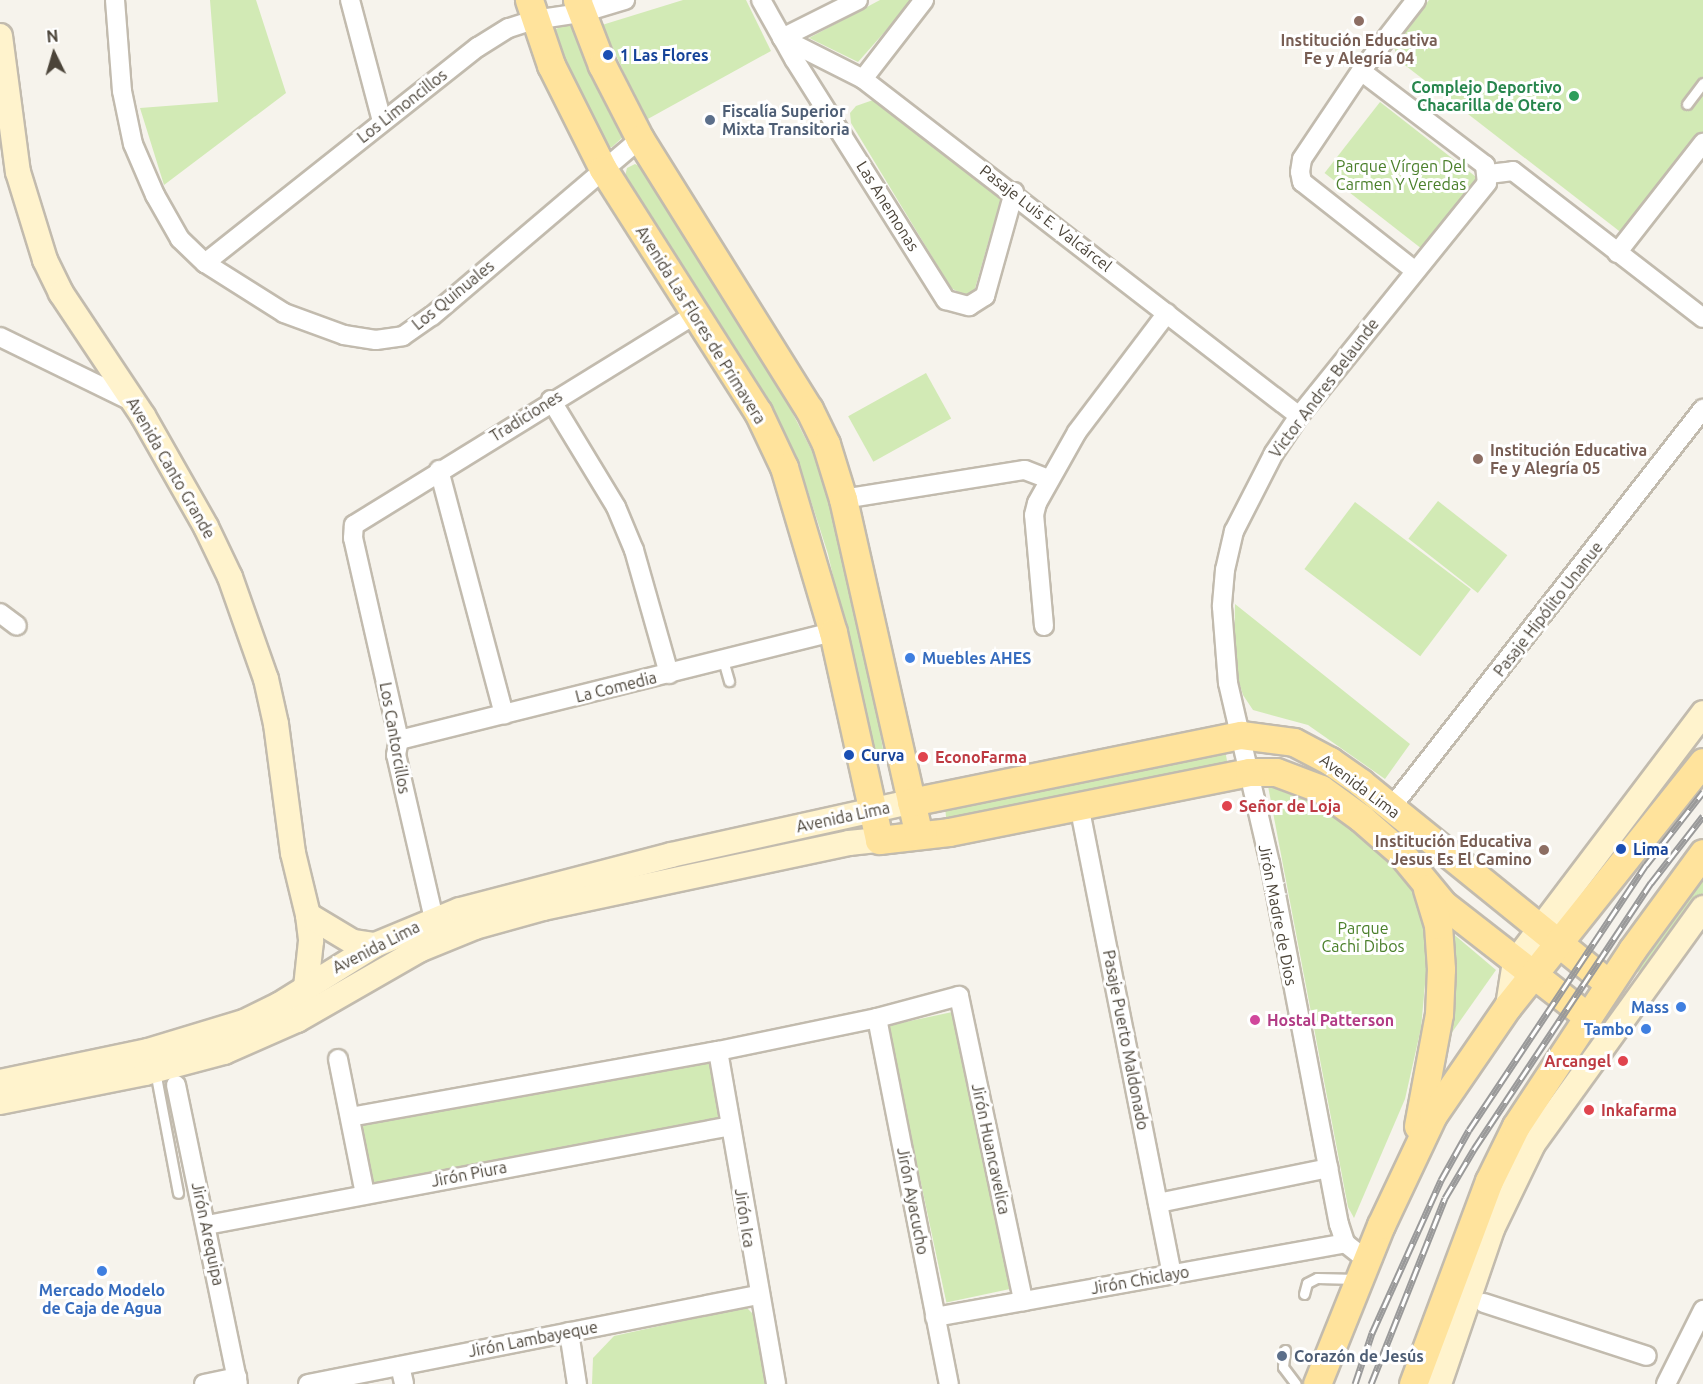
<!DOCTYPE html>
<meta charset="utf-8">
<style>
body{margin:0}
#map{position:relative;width:1703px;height:1384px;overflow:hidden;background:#f6f3ec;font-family:Ubuntu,sans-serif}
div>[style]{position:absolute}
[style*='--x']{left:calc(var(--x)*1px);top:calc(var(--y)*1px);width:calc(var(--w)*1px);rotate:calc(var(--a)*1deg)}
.green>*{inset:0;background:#d2eab5;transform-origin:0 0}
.roads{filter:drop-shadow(2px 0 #c2bbae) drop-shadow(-2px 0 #c2bbae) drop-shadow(0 2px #c2bbae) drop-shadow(0 -2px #c2bbae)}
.lane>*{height:9px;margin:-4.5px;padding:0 4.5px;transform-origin:4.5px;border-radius:4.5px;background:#fff}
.street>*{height:18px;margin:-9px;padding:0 9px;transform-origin:9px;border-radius:9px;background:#fff}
.secondary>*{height:24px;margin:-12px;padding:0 12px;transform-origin:12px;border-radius:12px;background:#fff3cd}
.primary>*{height:27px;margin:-13.5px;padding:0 13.5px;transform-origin:13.5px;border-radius:13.5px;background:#ffe39c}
.rail>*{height:7px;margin-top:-3.5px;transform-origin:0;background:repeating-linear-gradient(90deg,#fff 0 14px,#9a9a9a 0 28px);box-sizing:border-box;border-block:2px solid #9a9a9a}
.dots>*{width:16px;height:16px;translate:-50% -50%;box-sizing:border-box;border:3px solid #fff;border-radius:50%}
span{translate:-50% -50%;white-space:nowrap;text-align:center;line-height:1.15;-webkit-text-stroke:6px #fff;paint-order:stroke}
.education-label{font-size:16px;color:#785e54;font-weight:700}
.left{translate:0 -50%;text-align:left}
.right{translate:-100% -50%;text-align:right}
.transit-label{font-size:16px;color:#164399;font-weight:700}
.leisure-label{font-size:16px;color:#27864d;font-weight:700}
.street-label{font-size:16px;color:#4b4439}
.service-label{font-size:16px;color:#4e5e75;font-weight:700}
.park-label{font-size:16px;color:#4a7f2a}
.shop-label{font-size:16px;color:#366cbe;font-weight:700}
.health-label{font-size:16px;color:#be3a42;font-weight:700}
.hotel-label{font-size:16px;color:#b23c85;font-weight:700}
.north{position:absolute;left:24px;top:24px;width:60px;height:60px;-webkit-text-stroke:4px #fff;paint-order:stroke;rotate:355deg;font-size:16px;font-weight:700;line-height:24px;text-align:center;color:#4b4439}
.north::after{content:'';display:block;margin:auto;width:21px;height:27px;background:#4b4439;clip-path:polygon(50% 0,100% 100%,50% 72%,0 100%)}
</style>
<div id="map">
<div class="green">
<i style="clip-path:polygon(210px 0,256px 0,286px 93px,164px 185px,140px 108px,218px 102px)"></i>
<i style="clip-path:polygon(683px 0,746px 0,771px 51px,646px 120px,602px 25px)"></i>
<i style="clip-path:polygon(880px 0,913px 0,858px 62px,809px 38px)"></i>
<i style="clip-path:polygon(1429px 0,1703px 0,1703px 133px,1623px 234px,1397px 59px,1394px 46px)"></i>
<i style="clip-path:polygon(572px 23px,622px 132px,623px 137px,612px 147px,605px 148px,600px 144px,550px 31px)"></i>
<i style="clip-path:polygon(873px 100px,1001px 198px,974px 292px,964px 295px,951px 288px,851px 123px,850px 113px,856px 106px)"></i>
<i style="left:1380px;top:102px;width:124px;height:90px;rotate:38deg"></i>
<i style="clip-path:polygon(635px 164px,645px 169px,766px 361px,820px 467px,873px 691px,884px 755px,875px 759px,828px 554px,801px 470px,747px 367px,625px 176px,627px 168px)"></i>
<i style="left:926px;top:373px;width:52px;height:89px;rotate:61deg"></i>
<i style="left:1438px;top:501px;width:88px;height:48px;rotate:38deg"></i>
<i style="left:1355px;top:502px;width:145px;height:84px;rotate:37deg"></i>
<i style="clip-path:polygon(1235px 604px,1410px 744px,1385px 779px,1308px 725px,1253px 710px,1243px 695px,1234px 666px)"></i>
<i style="clip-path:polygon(1225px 750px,1228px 766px,949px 821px,946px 817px,945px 806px)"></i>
<i style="clip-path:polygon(1268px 786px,1316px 804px,1367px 837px,1409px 879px,1421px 902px,1429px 940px,1421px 1028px,1405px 1099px,1354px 1218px,1348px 1207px)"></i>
<i style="clip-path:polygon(1703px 868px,1703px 893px,1648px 968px,1628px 976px)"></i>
<i style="clip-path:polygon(1451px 932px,1496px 970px,1441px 1048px)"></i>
<i style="left:957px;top:1011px;width:283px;height:71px;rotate:78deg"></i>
<i style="left:707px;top:1053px;width:70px;height:358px;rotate:79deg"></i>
<i style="clip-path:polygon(746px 1307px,754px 1315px,767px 1384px,592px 1384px,593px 1358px,614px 1336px)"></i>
</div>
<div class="roads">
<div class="lane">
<i style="--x:1687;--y:104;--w:26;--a:-53"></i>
<i style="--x:723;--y:660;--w:22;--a:74"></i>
<i style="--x:155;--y:1071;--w:124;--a:79.3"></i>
<i style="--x:1304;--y:1294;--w:11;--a:-75"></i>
<i style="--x:1307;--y:1283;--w:11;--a:-27"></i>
<i style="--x:1317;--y:1278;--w:40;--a:1.4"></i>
<i style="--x:1285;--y:1350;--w:17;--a:97"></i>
<i style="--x:1283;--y:1367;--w:21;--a:53"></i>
</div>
<div class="street">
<i style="--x:115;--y:0;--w:91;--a:85.6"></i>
<i style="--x:122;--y:91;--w:54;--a:78.3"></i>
<i style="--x:133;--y:144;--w:56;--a:66.7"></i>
<i style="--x:155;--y:195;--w:51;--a:60.4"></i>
<i style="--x:180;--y:239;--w:35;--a:44"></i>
<i style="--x:205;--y:263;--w:93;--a:32.3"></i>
<i style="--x:284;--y:313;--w:64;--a:20.1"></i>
<i style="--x:344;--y:335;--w:32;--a:9"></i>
<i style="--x:376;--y:340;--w:27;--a:-8"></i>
<i style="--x:403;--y:336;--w:35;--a:-35"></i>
<i style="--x:432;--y:316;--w:273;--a:-40.4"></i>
<i style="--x:350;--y:0;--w:125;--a:75.2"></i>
<i style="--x:761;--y:0;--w:68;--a:60.8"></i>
<i style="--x:794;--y:59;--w:285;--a:57.8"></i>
<i style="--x:946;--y:300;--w:24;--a:15"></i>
<i style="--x:969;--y:306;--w:19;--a:-32"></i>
<i style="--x:985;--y:296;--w:108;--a:-74.4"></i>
<i style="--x:782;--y:38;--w:91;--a:26.8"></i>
<i style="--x:863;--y:79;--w:551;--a:37.7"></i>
<i style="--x:782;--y:38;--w:85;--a:-26.6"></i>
<i style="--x:1361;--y:71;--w:156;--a:37.2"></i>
<i style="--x:1485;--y:165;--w:18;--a:84"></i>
<i style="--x:1487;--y:183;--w:299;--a:128.9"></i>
<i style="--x:1299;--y:416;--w:45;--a:124"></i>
<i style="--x:1274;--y:453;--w:88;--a:117.1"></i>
<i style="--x:1234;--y:531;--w:40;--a:103"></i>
<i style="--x:1225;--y:570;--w:37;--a:95"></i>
<i style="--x:1222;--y:607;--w:76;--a:85.5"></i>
<i style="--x:1228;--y:683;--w:185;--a:76.9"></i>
<i style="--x:1270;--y:863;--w:368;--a:79.2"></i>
<i style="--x:1339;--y:1224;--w:20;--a:72"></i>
<i style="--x:1345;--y:1243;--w:28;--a:38"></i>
<i style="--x:863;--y:79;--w:100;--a:-52.3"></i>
<i style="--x:1489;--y:174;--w:24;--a:-7"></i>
<i style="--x:1513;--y:171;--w:240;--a:37.7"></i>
<i style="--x:1617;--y:253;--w:140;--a:-52"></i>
<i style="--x:205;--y:263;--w:348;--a:-38.4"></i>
<i style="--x:478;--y:47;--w:36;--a:-32"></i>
<i style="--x:509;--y:28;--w:26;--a:-18"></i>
<i style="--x:534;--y:20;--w:48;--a:-8.5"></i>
<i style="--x:581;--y:13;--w:46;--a:-16.5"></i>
<i style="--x:1414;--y:270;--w:142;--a:-141.8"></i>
<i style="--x:1302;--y:182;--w:10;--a:-101"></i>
<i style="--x:1300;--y:172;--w:13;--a:-81"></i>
<i style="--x:1302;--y:159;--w:106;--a:-56.2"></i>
<i style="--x:1361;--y:71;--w:90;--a:-52.2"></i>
<i style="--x:0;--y:337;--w:148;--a:26"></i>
<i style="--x:551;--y:400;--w:125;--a:58.7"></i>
<i style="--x:616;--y:507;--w:47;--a:67.3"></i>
<i style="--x:634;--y:550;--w:129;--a:74.2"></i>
<i style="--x:439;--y:470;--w:253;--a:75.1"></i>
<i style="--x:843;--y:499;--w:184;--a:-9.1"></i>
<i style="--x:1025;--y:470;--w:26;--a:21"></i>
<i style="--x:0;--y:613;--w:21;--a:37"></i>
<i style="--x:1044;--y:626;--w:111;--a:-95.1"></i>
<i style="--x:1034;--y:515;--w:12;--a:-76"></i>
<i style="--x:1037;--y:503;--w:81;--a:-60.6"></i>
<i style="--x:1077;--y:432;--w:149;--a:-52.9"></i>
<i style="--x:399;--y:740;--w:447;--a:-14"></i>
<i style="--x:1079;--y:805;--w:478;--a:78.8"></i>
<i style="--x:1391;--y:808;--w:507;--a:-51.98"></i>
<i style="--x:434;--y:919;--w:168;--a:-103"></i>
<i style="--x:396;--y:755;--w:15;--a:-79"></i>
<i style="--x:399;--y:740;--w:207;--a:-102.8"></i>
<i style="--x:353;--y:538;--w:13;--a:-86"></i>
<i style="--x:354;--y:525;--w:401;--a:-31.7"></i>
<i style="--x:877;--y:1018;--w:373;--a:78.9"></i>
<i style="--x:718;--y:1051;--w:338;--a:80.1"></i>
<i style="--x:338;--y:1059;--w:138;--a:78.7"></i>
<i style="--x:176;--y:1085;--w:305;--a:78.3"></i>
<i style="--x:350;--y:1117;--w:374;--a:-10.2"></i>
<i style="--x:718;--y:1051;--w:162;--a:-11.7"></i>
<i style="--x:877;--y:1018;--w:85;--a:-15"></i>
<i style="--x:959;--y:996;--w:312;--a:78.1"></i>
<i style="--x:1158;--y:1203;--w:174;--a:-11.6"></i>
<i style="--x:207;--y:1225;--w:533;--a:-10.7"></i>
<i style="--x:1484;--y:1303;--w:171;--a:18"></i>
<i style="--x:935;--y:1317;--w:417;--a:-10.2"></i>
<i style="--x:569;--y:1332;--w:53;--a:81.3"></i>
<i style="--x:400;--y:1366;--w:18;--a:77"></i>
<i style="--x:204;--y:1384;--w:34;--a:-12"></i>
<i style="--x:308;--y:1384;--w:459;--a:-11.2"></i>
<i style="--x:1666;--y:1384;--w:83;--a:-63.4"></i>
</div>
<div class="secondary">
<i style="--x:0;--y:36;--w:137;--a:82.5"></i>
<i style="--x:18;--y:172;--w:92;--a:72.9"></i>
<i style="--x:45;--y:260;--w:37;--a:64"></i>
<i style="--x:61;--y:293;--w:148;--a:56.3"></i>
<i style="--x:143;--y:416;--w:128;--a:60.4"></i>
<i style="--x:206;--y:527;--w:55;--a:64.4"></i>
<i style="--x:230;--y:577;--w:108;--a:70.6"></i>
<i style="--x:266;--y:679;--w:46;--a:77.5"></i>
<i style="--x:276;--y:724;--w:130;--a:82.5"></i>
<i style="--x:293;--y:853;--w:64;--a:76.4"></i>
<i style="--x:308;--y:915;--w:26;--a:83"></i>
<i style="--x:311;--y:941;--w:46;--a:96.2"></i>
<i style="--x:308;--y:915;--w:52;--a:31"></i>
<i style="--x:353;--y:942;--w:22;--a:8"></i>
<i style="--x:1508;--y:1006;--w:45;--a:-81"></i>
<i style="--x:1515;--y:962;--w:312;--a:-52.9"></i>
<i style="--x:0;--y:1082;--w:151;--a:-11.8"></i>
<i style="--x:148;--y:1051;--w:100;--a:-16.8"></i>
<i style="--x:244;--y:1022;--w:39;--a:-26"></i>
<i style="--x:279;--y:1005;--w:113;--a:-32"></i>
<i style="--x:375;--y:945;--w:92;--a:-22.4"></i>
<i style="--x:460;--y:910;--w:218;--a:-14.6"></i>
<i style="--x:671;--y:855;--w:246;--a:-12.5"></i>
<i style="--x:0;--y:1102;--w:148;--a:-11.3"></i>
<i style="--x:145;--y:1073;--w:82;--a:-14.9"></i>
<i style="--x:224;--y:1052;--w:80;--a:-23.7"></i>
<i style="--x:297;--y:1020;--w:141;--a:-29.8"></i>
<i style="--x:419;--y:950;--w:61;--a:-22.3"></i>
<i style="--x:475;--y:927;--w:71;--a:-15.6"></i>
<i style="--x:543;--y:908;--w:313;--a:-12"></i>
<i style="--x:849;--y:843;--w:30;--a:-6"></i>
<i style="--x:1439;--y:1384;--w:164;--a:-71.1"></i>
<i style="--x:1492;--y:1229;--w:94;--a:-64.2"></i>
<i style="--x:1533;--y:1144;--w:291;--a:-54.2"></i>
</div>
<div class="primary">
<i style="--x:529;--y:0;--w:69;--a:71.3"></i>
<i style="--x:551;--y:65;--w:116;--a:63.4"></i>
<i style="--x:603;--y:169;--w:288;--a:57.5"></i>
<i style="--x:758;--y:412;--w:61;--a:64.7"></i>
<i style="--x:784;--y:467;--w:172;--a:73.5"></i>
<i style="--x:833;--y:632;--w:213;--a:77.5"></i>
<i style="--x:879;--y:840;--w:70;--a:-6.5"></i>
<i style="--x:949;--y:832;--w:306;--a:-11.3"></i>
<i style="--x:1249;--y:772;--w:27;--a:0"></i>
<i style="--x:1276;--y:772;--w:48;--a:20.7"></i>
<i style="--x:1321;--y:789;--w:49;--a:35.9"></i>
<i style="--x:1361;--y:818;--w:53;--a:41.2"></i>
<i style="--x:1401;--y:853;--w:66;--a:50.5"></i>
<i style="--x:1443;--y:904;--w:184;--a:37.9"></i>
<i style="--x:577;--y:0;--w:70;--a:69"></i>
<i style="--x:602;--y:65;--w:83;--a:62.8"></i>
<i style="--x:640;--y:139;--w:319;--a:58"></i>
<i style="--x:809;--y:409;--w:39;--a:64"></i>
<i style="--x:826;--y:444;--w:58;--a:72.8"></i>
<i style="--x:843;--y:499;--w:344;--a:77.3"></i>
<i style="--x:911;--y:802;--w:337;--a:-11.5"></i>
<i style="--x:1241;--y:735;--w:53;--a:7.5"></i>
<i style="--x:1294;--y:742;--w:41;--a:27.8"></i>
<i style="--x:1330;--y:761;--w:38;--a:35"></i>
<i style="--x:1361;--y:783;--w:319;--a:39"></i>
<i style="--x:1418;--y:1126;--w:114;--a:-79.4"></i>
<i style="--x:1439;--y:1014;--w:45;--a:-87.5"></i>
<i style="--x:1441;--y:969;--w:44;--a:-93.9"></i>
<i style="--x:1438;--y:925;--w:38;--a:-107"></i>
<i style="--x:1317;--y:1384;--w:171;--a:-68.1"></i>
<i style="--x:1381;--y:1225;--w:122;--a:-64.7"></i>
<i style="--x:1433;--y:1115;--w:132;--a:-55.5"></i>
<i style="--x:1508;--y:1006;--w:312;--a:-51.4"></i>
<i style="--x:1413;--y:1384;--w:217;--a:-69.5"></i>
<i style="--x:1489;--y:1181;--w:61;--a:-63.9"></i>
<i style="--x:1516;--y:1126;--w:211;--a:-56.6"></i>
<i style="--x:1632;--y:950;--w:120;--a:-53.8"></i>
</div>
</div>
<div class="rail">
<i style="--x:1355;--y:1384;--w:54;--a:-71.6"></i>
<i style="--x:1372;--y:1333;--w:168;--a:-65.7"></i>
<i style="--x:1441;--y:1180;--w:57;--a:-60.8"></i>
<i style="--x:1469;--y:1130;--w:319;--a:-56.3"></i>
<i style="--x:1646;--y:865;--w:93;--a:-52"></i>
<i style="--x:1371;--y:1384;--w:200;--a:-68.3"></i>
<i style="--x:1445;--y:1198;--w:57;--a:-59.4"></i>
<i style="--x:1474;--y:1149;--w:320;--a:-56.4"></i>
<i style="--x:1651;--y:883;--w:85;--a:-52.2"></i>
</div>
<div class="dots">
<i style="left:1359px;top:21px;background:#8d6e63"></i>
<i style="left:608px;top:55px;background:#1a4fb4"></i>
<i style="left:1574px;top:96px;background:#2e9e5b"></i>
<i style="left:710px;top:120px;background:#5c6f8a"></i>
<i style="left:1478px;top:459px;background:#8d6e63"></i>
<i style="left:910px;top:658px;background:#3f7fe0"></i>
<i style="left:849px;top:755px;background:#1a4fb4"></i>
<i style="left:923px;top:757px;background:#e0444e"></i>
<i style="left:1227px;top:806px;background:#e0444e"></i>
<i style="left:1621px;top:849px;background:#1a4fb4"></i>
<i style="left:1544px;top:850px;background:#8d6e63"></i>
<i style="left:1681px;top:1007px;background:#3f7fe0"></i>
<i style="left:1255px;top:1020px;background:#d1479c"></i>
<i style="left:1646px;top:1029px;background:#3f7fe0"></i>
<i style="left:1623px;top:1061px;background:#e0444e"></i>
<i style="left:1589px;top:1110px;background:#e0444e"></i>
<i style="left:102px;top:1271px;background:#3f7fe0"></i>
<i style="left:1282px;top:1356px;background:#5c6f8a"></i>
</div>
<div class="education-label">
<span style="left:1359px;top:49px">Institución Educativa<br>Fe y Alegría 04</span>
<span class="left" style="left:1490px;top:459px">Institución Educativa<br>Fe y Alegría 05</span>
<span class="right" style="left:1532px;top:850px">Institución Educativa<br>Jesus Es El Camino</span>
</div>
<div class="transit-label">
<span class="left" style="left:620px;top:55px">1 Las Flores</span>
<span class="left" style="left:861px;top:755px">Curva</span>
<span class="left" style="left:1633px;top:849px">Lima</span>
</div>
<div class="leisure-label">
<span class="right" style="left:1562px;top:96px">Complejo Deportivo<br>Chacarilla de Otero</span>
</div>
<div class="street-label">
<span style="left:402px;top:106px;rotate:-38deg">Los Limoncillos</span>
<span style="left:888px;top:206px;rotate:58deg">Las Anemonas</span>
<span style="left:1046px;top:218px;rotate:38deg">Pasaje Luis E. Valcárcel</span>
<span style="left:453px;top:295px;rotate:-39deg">Los Quinuales</span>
<span style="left:701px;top:325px;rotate:58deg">Avenida Las Flores de Primavera</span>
<span style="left:1324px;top:388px;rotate:-53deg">Victor Andres Belaunde</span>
<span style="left:526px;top:416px;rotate:-32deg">Tradiciones</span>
<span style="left:171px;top:468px;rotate:60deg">Avenida Canto Grande</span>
<span style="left:1548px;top:609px;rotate:-52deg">Pasaje Hipólito Unanue</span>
<span style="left:616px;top:687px;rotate:-14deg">La Comedia</span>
<span style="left:395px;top:738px;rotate:80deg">Los Cantorcillos</span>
<span style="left:1360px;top:786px;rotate:37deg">Avenida Lima</span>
<span style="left:843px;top:817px;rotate:-12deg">Avenida Lima</span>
<span style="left:1278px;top:915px;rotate:79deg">Jirón Madre de Dios</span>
<span style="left:376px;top:947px;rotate:-27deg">Avenida Lima</span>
<span style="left:1126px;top:1040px;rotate:79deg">Pasaje Puerto Maldonado</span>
<span style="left:991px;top:1149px;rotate:78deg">Jirón Huancavelica</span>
<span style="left:469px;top:1174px;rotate:-11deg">Jirón Piura</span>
<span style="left:913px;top:1201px;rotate:79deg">Jirón Ayacucho</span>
<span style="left:745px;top:1218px;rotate:81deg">Jirón Ica</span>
<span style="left:208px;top:1234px;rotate:78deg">Jirón Arequipa</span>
<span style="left:1140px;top:1280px;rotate:-10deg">Jirón Chiclayo</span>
<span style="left:533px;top:1339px;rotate:-11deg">Jirón Lambayeque</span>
</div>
<div class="service-label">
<span class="left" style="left:722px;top:120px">Fiscalía Superior<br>Mixta Transitoria</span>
<span class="left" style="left:1294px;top:1356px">Corazón de Jesús</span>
</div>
<div class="park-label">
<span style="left:1401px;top:175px">Parque Vírgen Del<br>Carmen Y Veredas</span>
<span style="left:1363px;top:937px">Parque<br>Cachi Dibos</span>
</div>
<div class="shop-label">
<span class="left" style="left:922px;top:658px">Muebles AHES</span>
<span class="right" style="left:1669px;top:1007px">Mass</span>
<span class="right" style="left:1634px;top:1029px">Tambo</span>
<span style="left:102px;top:1299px">Mercado Modelo<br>de Caja de Agua</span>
</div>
<div class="health-label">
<span class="left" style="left:935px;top:757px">EconoFarma</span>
<span class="left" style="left:1239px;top:806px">Señor de Loja</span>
<span class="right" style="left:1611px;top:1061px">Arcangel</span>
<span class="left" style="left:1601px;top:1110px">Inkafarma</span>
</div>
<div class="hotel-label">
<span class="left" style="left:1267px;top:1020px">Hostal Patterson</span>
</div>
<div class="north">N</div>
</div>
